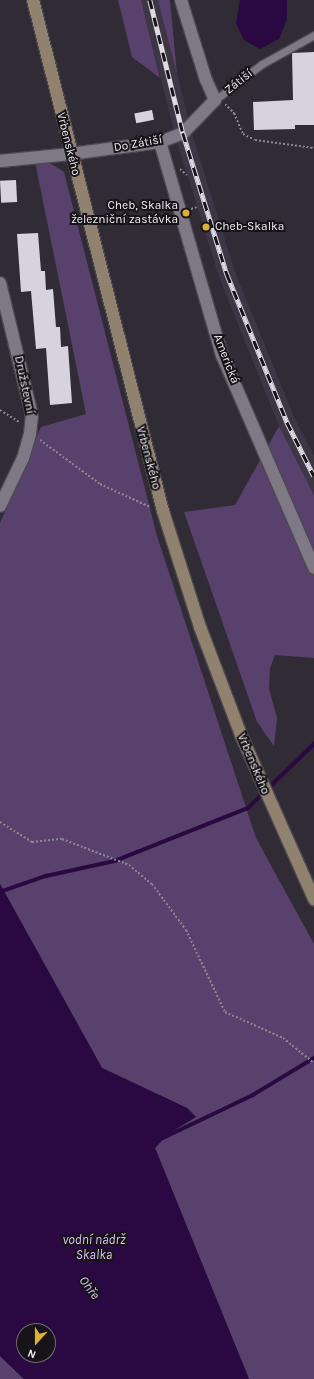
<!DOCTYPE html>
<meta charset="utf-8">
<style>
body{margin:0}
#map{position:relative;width:314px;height:1379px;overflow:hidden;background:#302b35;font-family:Karla,sans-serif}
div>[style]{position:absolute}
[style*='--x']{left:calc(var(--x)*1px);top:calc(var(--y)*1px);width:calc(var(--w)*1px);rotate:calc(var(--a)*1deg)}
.built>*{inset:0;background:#3d3645}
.green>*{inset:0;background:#58416c}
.water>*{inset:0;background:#2a0841}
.stream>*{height:3.5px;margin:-1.75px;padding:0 1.75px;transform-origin:1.75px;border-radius:1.75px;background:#2a0841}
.building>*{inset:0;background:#d8d2df;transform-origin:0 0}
.path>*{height:2px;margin-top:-1px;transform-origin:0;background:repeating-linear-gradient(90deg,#8b878f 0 2px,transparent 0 4px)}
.roads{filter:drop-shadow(1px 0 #4c4850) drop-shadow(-1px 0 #4c4850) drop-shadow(0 1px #4c4850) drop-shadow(0 -1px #4c4850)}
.service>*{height:7px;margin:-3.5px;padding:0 3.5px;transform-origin:3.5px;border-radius:3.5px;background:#7f7985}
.minor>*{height:12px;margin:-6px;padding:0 6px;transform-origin:6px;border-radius:6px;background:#7f7985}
.tertiary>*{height:12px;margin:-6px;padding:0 6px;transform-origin:6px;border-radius:6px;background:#7f7985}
.secondary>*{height:12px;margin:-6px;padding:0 6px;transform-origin:6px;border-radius:6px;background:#918270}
.rail>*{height:4.5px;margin-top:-2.25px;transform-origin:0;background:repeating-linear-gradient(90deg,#171419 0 9px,#dedae1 0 18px);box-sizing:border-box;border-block:1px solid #dedae1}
.dots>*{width:11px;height:11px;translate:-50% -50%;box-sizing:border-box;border:2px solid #171419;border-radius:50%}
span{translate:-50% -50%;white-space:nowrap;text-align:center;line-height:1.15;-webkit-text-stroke:4px #171419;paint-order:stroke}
.street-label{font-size:12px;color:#f2eef5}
.poi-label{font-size:12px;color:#f2eef5}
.right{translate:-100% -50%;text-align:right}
.left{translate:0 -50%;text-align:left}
.water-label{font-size:13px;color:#dec3f9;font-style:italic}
.north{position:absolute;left:16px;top:1323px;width:40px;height:40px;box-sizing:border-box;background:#171419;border:1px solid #6f6b71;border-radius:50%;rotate:201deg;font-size:11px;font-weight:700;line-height:16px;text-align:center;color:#f2eef5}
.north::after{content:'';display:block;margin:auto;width:14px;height:18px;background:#e0b034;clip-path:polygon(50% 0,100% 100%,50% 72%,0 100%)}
</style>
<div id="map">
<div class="built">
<i style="clip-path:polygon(141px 0,159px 0,191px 130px,235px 272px,295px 419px,314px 456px,314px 495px,279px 426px,219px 277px,175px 135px)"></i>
</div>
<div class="green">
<i style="clip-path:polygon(118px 0,141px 0,160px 78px,132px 57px)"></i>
<i style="clip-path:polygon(158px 0,170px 0,177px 74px)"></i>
<i style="clip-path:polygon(33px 152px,64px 172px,157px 536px,256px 838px,314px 944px,314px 1379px,249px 1379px,155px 1148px,168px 1134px,196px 1117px,187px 1108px,102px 1068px,0 884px,0 523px,41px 427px,86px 414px)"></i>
<i style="clip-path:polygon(279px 426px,314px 495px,314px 658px,275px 655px,270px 668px,269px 688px,277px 718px,274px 746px,257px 722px,184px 512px,235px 505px)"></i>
<i style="clip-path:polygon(0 1356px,24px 1379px,0 1379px)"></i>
</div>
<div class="water">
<i style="clip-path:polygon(240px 0,287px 0,287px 19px,279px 39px,260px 49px,244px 40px,236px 23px)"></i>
<i style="clip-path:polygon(evenodd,0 884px,102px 1068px,187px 1108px,196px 1117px,168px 1134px,155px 1148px,249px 1379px,24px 1379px,0 1356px,0 884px,24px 1331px,48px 1331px,48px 1355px,24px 1355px,24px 1331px)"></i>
</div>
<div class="stream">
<i style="--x:0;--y:892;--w:49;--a:-19.2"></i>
<i style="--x:46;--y:876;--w:71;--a:-12.3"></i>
<i style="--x:115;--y:861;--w:143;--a:-21.7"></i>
<i style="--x:248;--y:808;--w:92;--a:-44.1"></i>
<i style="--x:163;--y:1138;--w:100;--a:-25.5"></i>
<i style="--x:253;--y:1095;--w:71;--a:-31.2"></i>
</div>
<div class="building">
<i style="clip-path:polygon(314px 52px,314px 125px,295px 125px,295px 129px,254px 130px,253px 102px,293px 100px,292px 53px)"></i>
<i style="left:152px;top:110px;width:10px;height:18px;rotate:79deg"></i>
<i style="left:16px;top:180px;width:22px;height:16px;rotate:87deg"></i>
<i style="clip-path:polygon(38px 233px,41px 271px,45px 271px,46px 290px,53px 289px,56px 327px,60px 327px,61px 347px,68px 346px,72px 403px,50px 405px,46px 348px,36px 349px,31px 291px,21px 292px,17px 234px)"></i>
</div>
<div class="path">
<i style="--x:225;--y:104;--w:13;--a:45"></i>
<i style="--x:234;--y:113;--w:23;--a:67"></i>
<i style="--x:243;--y:134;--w:13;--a:27"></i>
<i style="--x:255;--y:140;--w:60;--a:7.7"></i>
<i style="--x:180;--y:169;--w:9;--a:41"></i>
<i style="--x:191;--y:209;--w:6;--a:-18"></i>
<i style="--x:0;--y:410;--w:22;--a:32"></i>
<i style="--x:40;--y:440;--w:74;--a:36.3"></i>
<i style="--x:100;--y:484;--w:55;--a:24.7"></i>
<i style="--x:0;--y:822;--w:38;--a:32"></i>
<i style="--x:32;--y:842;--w:30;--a:-6"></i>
<i style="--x:62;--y:839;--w:72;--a:21.2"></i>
<i style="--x:129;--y:865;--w:30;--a:40"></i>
<i style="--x:152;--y:884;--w:57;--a:53.5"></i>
<i style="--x:186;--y:930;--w:91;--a:64.6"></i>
<i style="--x:225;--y:1012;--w:64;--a:24.1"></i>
<i style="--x:283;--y:1038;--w:40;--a:39"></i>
</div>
<div class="roads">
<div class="service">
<i style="--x:215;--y:100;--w:59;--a:-37.5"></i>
<i style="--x:262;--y:64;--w:60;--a:-29.1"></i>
</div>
<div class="minor">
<i style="--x:160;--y:142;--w:222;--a:73.8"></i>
<i style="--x:222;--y:355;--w:232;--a:66.6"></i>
<i style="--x:70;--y:154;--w:91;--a:-7.6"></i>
<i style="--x:160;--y:142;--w:25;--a:-21"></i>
<i style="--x:183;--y:133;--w:46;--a:-45.9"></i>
<i style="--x:215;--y:100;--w:22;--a:-114"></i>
<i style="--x:206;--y:80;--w:84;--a:-107.4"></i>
<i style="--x:0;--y:283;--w:136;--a:76.4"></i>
<i style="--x:32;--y:415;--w:19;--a:96"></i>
<i style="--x:30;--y:434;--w:25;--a:106"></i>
<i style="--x:23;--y:458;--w:53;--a:115.6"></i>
</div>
<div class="tertiary">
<i style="--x:0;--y:161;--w:70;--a:-5.7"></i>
</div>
<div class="secondary">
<i style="--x:33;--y:0;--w:527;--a:75.73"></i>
<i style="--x:163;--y:511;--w:122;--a:72.3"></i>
<i style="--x:200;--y:627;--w:116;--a:69.2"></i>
<i style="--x:241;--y:735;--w:180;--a:66"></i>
</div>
</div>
<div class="rail">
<i style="--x:150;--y:0;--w:137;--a:76.1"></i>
<i style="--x:183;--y:133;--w:148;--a:72.7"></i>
<i style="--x:227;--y:274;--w:160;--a:67.9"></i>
<i style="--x:287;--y:422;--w:60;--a:63.4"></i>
</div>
<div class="dots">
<i style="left:186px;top:213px;background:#e0b034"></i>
<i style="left:206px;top:227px;background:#e0b034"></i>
</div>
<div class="street-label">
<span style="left:239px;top:82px;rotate:-38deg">Zátiší</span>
<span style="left:68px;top:144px;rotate:76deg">Vrbenského</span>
<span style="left:138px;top:144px;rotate:-10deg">Do Zátiší</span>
<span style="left:226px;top:359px;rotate:69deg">Americká</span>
<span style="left:24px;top:385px;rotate:78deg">Družstevní</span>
<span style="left:148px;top:458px;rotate:75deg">Vrbenského</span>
<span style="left:253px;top:764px;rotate:67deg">Vrbenského</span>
</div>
<div class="poi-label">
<span class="right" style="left:178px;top:213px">Cheb, Skalka<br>železniční zastávka</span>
<span class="left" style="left:215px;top:227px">Cheb-Skalka</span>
</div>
<div class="water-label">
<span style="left:94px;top:1248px">vodní nádrž<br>Skalka</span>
<span style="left:89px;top:1288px;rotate:54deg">Ohře</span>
</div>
<div class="north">N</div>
</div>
